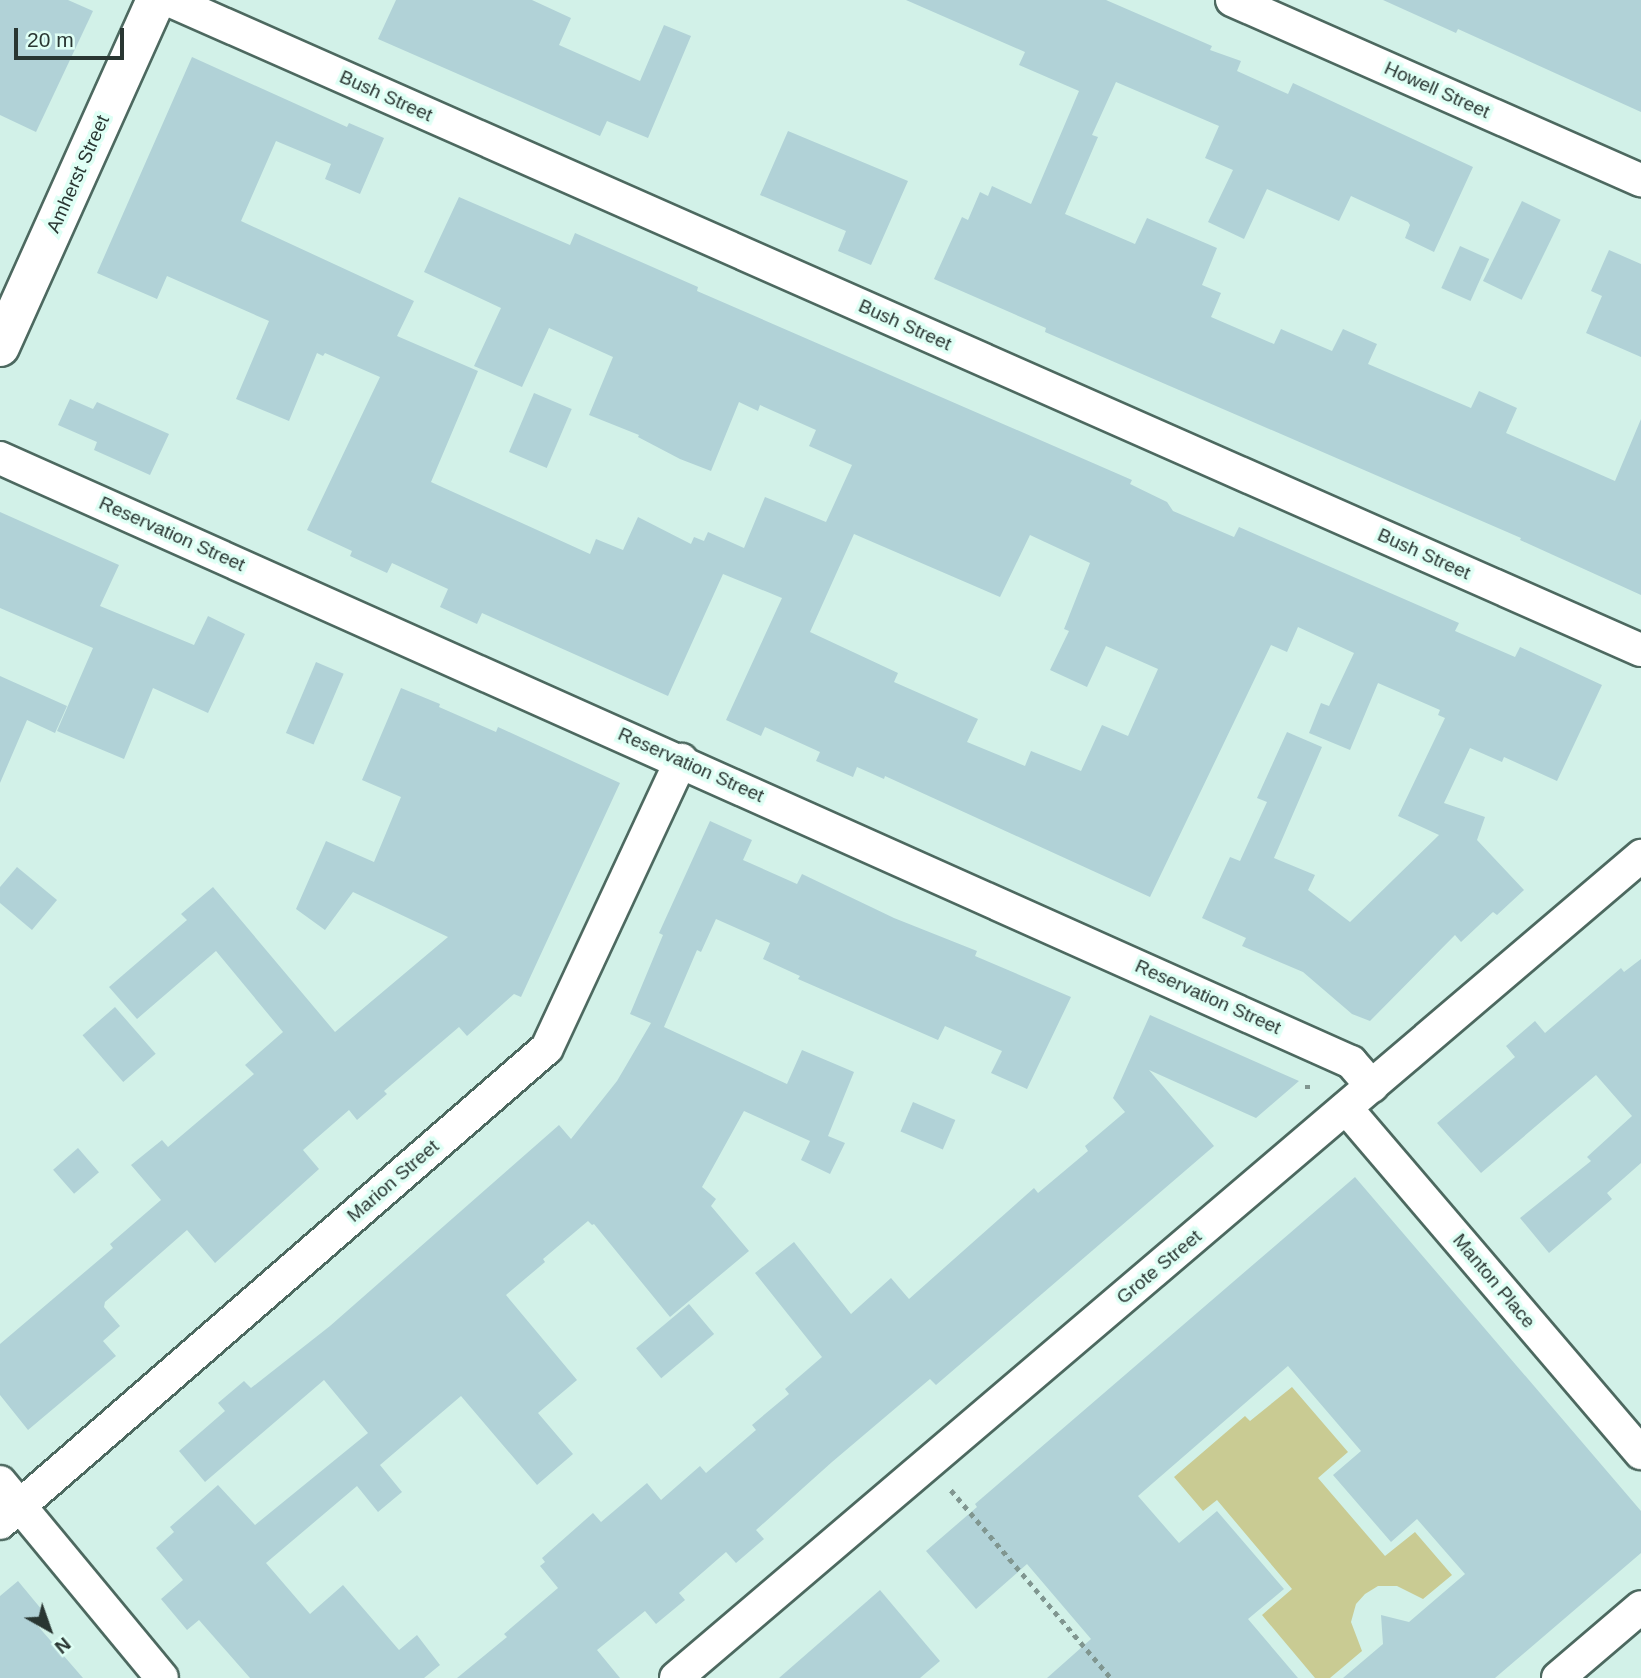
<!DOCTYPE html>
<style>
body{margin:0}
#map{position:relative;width:1641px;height:1678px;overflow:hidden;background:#d2f1e8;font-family:Arial,sans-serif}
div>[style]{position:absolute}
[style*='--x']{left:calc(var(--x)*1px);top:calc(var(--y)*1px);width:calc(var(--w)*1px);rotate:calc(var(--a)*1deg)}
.green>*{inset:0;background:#c9cb93}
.building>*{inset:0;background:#b1d2d7;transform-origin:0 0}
.path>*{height:4.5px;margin-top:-2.25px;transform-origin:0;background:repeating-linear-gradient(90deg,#809690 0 5px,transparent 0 10px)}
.roads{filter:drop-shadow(2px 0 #4d6960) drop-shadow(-2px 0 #4d6960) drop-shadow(0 2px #4d6960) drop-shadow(0 -2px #4d6960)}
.minor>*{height:32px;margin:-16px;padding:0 16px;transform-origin:16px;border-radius:16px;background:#fff}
.tertiary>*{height:38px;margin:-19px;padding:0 19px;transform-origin:19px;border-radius:19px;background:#fff}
span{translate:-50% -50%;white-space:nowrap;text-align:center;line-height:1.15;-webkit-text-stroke:7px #dffff5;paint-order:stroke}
.street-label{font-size:19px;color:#293632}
.north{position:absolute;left:14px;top:1594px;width:70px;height:70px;-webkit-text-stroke:5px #dffff5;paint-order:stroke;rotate:140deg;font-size:19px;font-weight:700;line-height:28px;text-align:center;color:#293632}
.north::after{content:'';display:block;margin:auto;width:24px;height:32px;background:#293632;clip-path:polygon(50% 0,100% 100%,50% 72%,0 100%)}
.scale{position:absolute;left:14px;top:28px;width:110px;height:32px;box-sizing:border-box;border:4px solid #293632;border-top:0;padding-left:9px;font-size:21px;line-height:24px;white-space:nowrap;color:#293632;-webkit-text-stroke:5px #dffff5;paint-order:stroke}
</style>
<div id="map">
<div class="green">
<i style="clip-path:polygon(1292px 1387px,1348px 1452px,1318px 1478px,1385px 1556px,1415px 1532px,1452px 1575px,1423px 1599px,1397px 1586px,1378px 1586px,1365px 1594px,1356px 1604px,1351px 1622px,1362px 1651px,1330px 1678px,1315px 1678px,1262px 1615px,1292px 1589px,1217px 1500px,1203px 1511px,1174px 1477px,1245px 1416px,1250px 1421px)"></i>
</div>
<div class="building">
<i style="clip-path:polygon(0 0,68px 0,93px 11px,36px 132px,0 115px)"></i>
<i style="clip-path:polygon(396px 0,532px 0,571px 18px,559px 45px,640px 81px,664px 25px,691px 36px,648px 138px,607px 121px,600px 136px,378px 39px)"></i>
<i style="clip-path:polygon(906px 0,1106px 0,1212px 46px,1210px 50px,1241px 61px,1237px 71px,1288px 94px,1293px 83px,1473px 167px,1434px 252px,1405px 238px,1410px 225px,1408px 222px,1351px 196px,1339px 221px,1267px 189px,1244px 239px,1208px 222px,1233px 170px,1205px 158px,1219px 126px,1116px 82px,1092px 135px,1098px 137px,1065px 214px,1135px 244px,1147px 218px,1217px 248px,1202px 285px,1221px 293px,1211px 317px,1274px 344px,1281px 329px,1332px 351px,1343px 329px,1377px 344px,1368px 364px,1471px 408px,1479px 391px,1517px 408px,1506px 433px,1615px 481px,1641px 419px,1641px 595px,1520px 540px,1521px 538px,1045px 332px,1046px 328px,934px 279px,962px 217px,968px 220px,980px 192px,988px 196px,992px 186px,1031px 204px,1079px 91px,1019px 65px,1025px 52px)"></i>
<i style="clip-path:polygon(1383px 0,1641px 0,1641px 112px,1458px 29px,1456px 33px)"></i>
<i style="clip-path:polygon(evenodd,192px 57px,347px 127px,349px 123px,384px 138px,360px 194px,325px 179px,331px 164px,276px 141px,241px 221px,414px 301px,397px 336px,478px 371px,431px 482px,590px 554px,596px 539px,623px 550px,638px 517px,691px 544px,694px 537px,704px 541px,708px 532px,744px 548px,765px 497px,826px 522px,852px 465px,809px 446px,816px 430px,760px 405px,758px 411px,739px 402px,711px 471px,680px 459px,638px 437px,639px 435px,589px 415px,613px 357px,549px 328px,522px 387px,474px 366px,501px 308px,424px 272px,459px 197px,570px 245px,575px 233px,698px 287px,697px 291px,1132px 480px,1130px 484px,1167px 502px,1173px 511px,1234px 537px,1239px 527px,1459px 623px,1455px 631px,1515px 657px,1520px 647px,1602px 685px,1557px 781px,1504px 757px,1502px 762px,1470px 748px,1444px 803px,1485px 817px,1477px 840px,1524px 890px,1497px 915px,1493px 912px,1461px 942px,1455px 935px,1370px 1021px,1352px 1014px,1303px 972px,1242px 946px,1246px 938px,1202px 918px,1230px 857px,1240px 861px,1267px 802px,1257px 798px,1287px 732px,1322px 747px,1274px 858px,1315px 875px,1308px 890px,1350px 922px,1439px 835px,1398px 816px,1445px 718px,1438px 715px,1440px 710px,1378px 683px,1350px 750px,1309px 733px,1321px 703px,1329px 706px,1354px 653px,1298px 627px,1287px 652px,1271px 645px,1150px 897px,885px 776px,884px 779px,857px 767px,853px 777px,816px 761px,820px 752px,765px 727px,761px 736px,726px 720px,782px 598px,723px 574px,668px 696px,482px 613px,477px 624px,440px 607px,448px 589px,392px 563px,387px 573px,350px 556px,352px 551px,307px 530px,380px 377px,325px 353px,323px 356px,317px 353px,289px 421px,236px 399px,269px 321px,167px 276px,157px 299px,97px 273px,192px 57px,854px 534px,1000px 597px,1030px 535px,1090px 563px,1064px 629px,1069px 631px,1050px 670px,1087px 687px,1106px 646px,1158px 669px,1128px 736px,1102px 725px,1081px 771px,1031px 751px,1025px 766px,967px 742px,978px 719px,894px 682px,898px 673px,810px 632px,854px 534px)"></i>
<i style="clip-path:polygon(788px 131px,908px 181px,871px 265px,838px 251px,846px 231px,760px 195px)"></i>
<i style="left:1522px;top:201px;width:43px;height:89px;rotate:26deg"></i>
<i style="left:1460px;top:246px;width:32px;height:46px;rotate:24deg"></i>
<i style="clip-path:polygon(1609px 250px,1641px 264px,1641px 357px,1586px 333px,1602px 296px,1591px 291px)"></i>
<i style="left:534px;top:393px;width:41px;height:64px;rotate:23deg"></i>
<i style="clip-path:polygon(70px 399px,93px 409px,97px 402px,169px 434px,150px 475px,94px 450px,97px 442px,58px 425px)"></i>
<i style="clip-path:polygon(0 512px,119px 565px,100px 606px,194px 645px,208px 616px,245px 634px,208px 713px,153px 688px,124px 759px,57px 731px,93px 648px,0 608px)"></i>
<i style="left:316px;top:662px;width:30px;height:77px;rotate:23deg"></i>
<i style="clip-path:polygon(0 676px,67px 706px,55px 733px,27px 720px,0 783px)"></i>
<i style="clip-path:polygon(401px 688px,440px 704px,439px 707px,496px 732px,498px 727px,620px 783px,521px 997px,514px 994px,467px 1036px,459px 1027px,384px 1091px,387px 1094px,357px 1120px,349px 1110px,303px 1150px,319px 1169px,215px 1263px,187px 1230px,105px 1302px,104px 1307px,120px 1326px,103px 1341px,116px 1356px,28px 1430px,0 1395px,0 1344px,113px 1248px,110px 1244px,161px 1200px,131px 1165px,162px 1140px,168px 1147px,254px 1074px,245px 1065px,283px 1032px,216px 951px,137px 1019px,109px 987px,187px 920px,181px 914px,213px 887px,335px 1032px,448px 937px,353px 892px,325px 930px,296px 909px,326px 841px,374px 862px,401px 797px,362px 780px)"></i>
<i style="clip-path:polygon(710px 821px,752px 840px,743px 860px,797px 884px,802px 874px,894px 918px,977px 951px,975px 956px,1071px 997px,1027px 1089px,991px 1073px,1002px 1051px,945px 1026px,938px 1040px,798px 979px,800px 976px,763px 959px,770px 943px,716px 919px,701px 952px,697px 950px,664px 1027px,787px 1084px,802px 1050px,854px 1072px,828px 1136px,845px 1143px,830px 1174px,801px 1160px,810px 1141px,744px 1111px,702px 1187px,716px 1199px,711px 1206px,749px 1251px,670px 1317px,594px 1224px,592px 1225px,588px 1221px,543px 1259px,545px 1262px,506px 1295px,577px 1380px,538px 1413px,573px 1454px,537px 1485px,461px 1396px,380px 1465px,402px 1492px,378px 1512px,357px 1486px,266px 1563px,310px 1614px,343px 1585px,399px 1650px,417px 1635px,440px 1665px,424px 1678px,250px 1678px,199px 1620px,187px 1630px,161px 1599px,183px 1580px,156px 1548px,174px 1532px,170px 1527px,218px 1485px,255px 1525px,368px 1433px,324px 1380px,205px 1482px,179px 1451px,225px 1411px,218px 1403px,244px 1381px,251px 1388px,330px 1326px,559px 1125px,571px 1139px,617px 1081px,651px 1023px,630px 1014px,663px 935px,659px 933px)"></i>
<i style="clip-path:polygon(17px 867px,57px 900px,32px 930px,0 903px,0 887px)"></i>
<i style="clip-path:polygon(1641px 959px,1641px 1163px,1607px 1193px,1612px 1199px,1549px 1253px,1520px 1218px,1591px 1161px,1587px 1157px,1632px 1116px,1596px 1075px,1481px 1173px,1437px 1123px,1515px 1057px,1506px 1046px,1535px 1021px,1545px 1033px,1621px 968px,1624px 972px)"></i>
<i style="left:115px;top:1007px;width:62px;height:43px;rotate:49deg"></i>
<i style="clip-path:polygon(1150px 1015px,1299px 1081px,1256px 1118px,1149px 1070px,1214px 1146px,936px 1385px,930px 1379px,832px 1462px,756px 1530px,764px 1539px,736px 1563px,726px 1552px,679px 1593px,685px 1600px,656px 1624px,645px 1611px,597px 1650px,620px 1678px,457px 1678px,507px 1637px,504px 1634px,558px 1588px,540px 1566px,545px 1562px,542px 1558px,593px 1513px,601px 1522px,647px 1483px,661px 1500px,700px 1466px,706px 1473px,756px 1430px,752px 1425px,789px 1394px,785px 1389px,822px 1357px,755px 1273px,794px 1242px,851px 1314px,891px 1278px,909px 1299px,1034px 1188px,1038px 1193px,1088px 1151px,1085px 1146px,1125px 1112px,1113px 1098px)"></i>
<i style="left:913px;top:1102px;width:46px;height:32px;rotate:23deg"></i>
<i style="left:78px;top:1148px;width:32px;height:33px;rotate:49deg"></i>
<i style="clip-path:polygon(1355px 1177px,1641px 1511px,1641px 1553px,1495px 1678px,1343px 1678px,1383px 1644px,1381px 1615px,1409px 1622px,1465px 1574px,1417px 1519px,1391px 1542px,1333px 1475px,1361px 1451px,1288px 1366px,1138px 1496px,1179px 1543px,1217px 1511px,1284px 1589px,1248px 1619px,1298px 1678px,1047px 1678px,1091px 1639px,1027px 1564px,976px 1609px,926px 1551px,977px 1507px,975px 1504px)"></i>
<i style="left:689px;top:1304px;width:39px;height:69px;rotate:50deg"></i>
<i style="clip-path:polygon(18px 1581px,47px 1616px,37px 1625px,83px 1678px,0 1678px,0 1596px)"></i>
<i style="clip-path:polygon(880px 1590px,940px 1661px,920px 1678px,779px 1678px)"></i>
</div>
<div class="path">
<i style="--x:1305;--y:1087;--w:10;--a:0"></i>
<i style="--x:951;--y:1490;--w:247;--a:49.6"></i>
</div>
<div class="roads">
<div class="minor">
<i style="--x:169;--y:0;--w:1609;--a:23.83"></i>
<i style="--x:1232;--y:0;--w:447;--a:23.8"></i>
<i style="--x:0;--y:458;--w:1480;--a:24.09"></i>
<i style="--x:1351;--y:1062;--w:32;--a:49"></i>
<i style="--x:1346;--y:1108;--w:454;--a:49.5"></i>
<i style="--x:0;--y:1482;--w:254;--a:50.4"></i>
<i style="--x:0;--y:1523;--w:724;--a:-40.97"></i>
<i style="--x:547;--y:1048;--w:318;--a:-65"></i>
<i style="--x:676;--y:1678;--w:1268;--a:-40.42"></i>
<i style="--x:1558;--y:1678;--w:109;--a:-40.5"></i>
</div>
<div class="tertiary">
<i style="--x:0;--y:347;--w:380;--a:-65.8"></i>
</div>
</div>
<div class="street-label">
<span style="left:1437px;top:90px;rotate:24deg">Howell Street</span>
<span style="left:386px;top:96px;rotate:24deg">Bush Street</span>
<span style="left:78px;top:174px;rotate:-66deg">Amherst Street</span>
<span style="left:905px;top:325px;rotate:24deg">Bush Street</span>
<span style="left:172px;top:534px;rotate:24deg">Reservation Street</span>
<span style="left:1424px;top:554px;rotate:24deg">Bush Street</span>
<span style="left:691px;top:765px;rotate:24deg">Reservation Street</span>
<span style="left:1208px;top:997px;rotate:24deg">Reservation Street</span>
<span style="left:393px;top:1181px;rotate:-41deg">Marion Street</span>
<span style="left:1159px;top:1267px;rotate:-40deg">Grote Street</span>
<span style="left:1494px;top:1281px;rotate:50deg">Manton Place</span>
</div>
<div class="north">N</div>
<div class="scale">20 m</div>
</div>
